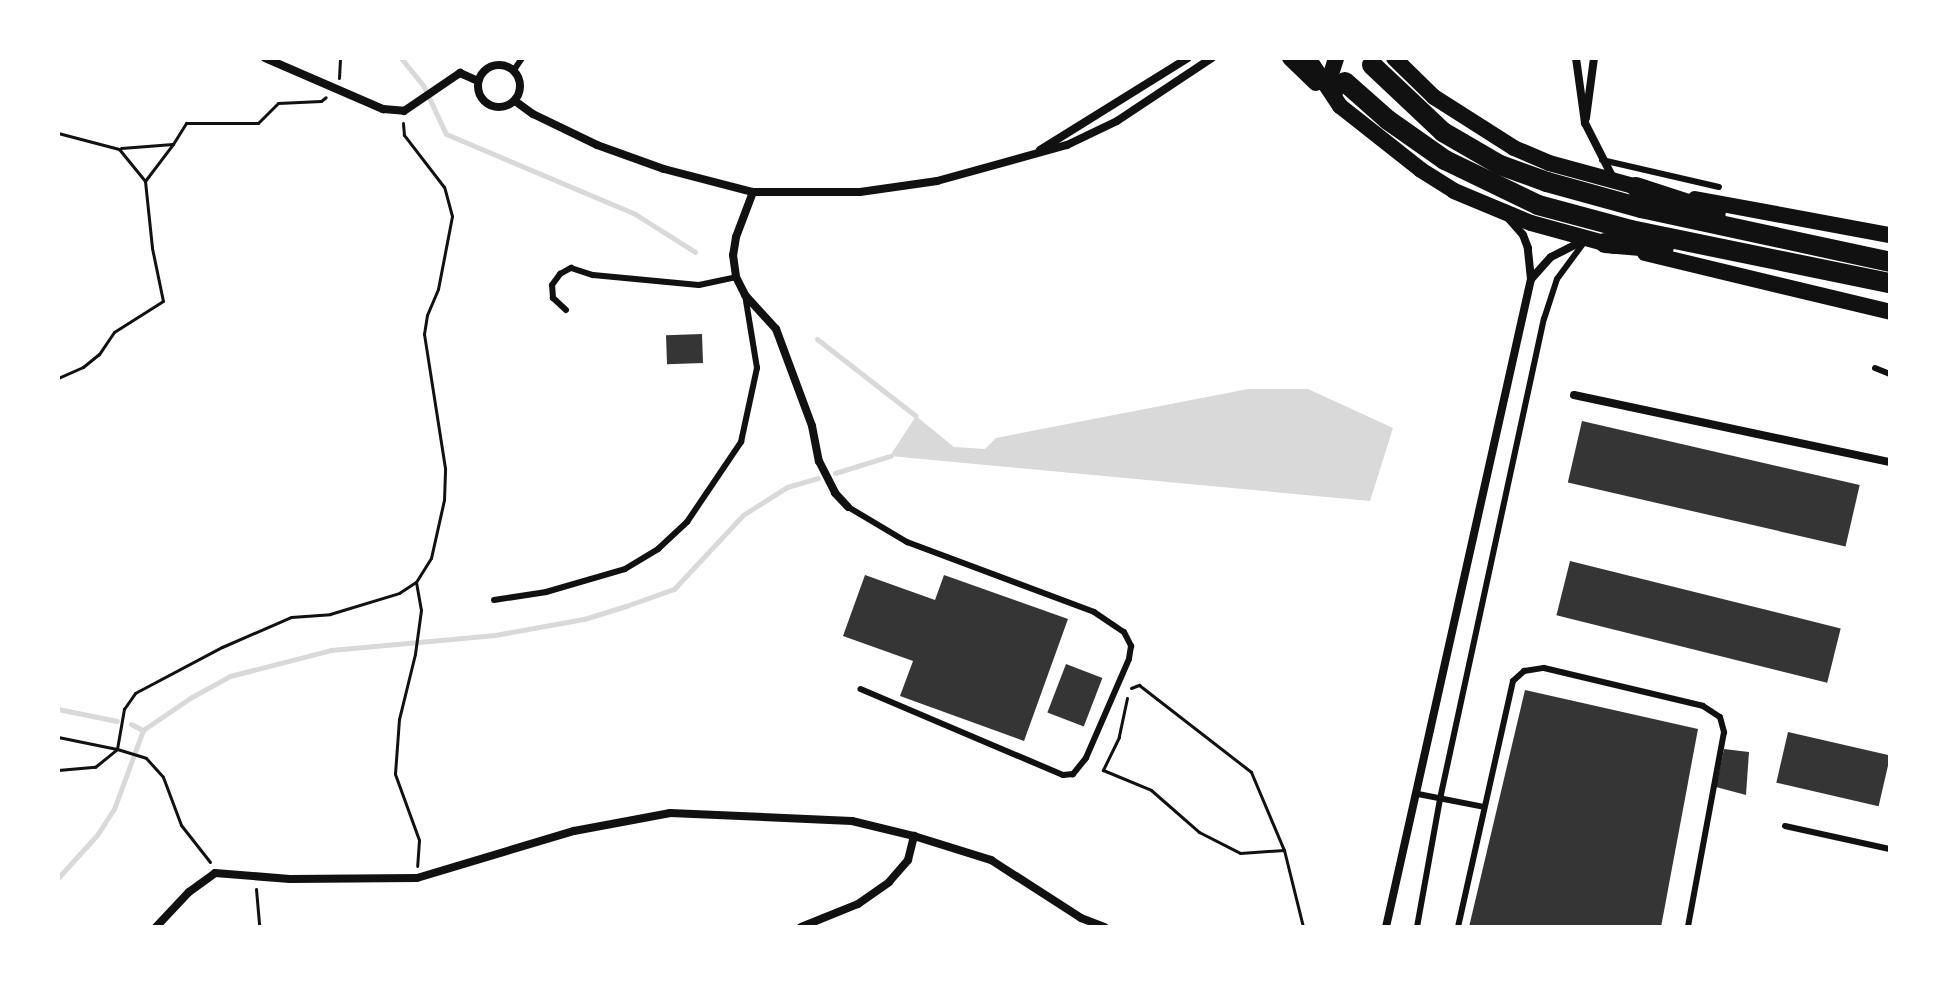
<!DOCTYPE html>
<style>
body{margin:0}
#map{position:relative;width:1948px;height:985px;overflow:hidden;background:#fff;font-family:"IBM Plex Sans",sans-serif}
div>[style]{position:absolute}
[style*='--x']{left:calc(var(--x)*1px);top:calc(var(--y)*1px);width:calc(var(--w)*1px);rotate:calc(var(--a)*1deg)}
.water>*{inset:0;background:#d9d9d9}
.stream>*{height:5px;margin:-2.5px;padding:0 2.5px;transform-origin:2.5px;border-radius:2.5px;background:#d9d9d9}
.building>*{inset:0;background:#353535;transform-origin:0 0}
.path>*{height:3px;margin:-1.5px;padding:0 1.5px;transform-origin:1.5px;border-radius:1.5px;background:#111}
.service>*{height:6px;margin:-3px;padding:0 3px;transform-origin:3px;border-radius:3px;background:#111}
.minor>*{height:8px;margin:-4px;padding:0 4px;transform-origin:4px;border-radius:4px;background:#111}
.minor>.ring{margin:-4px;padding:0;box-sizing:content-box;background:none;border:8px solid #111;border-radius:50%}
.secondary>*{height:16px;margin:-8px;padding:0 8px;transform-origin:8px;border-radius:8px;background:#111}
.motorway>*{height:20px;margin:-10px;padding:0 10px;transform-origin:10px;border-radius:10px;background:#111}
span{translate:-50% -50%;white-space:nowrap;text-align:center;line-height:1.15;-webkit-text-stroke:6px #fff;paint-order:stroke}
.frame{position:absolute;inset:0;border:60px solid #fff;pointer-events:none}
</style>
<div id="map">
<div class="water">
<i style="clip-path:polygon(1248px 389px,1308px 389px,1393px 428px,1370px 501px,890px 456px,916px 416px,954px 447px,985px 449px,996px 438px)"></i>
</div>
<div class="stream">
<i style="--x:401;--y:58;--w:35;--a:51"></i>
<i style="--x:423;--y:85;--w:54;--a:64.9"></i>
<i style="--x:446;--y:134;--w:205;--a:22.9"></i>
<i style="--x:635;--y:214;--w:71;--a:32.3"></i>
<i style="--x:817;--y:339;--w:125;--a:37.9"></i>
<i style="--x:835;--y:473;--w:58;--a:-17.2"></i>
<i style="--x:58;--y:709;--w:60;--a:11.5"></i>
<i style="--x:131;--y:724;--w:13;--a:27"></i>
<i style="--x:58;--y:878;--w:58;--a:-47.8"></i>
<i style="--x:97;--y:835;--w:31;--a:-57"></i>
<i style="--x:114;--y:809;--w:84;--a:-69.8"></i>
<i style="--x:143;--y:730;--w:57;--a:-34.2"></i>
<i style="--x:190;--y:698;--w:46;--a:-28.8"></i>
<i style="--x:230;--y:676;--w:104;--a:-14.4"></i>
<i style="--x:331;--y:650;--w:165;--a:-5.2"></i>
<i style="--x:495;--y:635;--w:90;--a:-10.2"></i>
<i style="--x:584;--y:619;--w:44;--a:-17.2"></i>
<i style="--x:626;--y:606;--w:51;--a:-19.5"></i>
<i style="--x:674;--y:589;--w:101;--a:-47"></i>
<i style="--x:743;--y:515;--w:52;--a:-32.5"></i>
<i style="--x:787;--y:487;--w:32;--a:-16"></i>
</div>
<div class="building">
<i style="left:702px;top:334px;width:29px;height:36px;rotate:88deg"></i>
<i style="left:1582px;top:421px;width:285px;height:63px;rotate:13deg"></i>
<i style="left:1570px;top:561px;width:279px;height:56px;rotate:14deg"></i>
<i style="clip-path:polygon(865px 575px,935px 600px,944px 575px,1068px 619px,1024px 741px,900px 696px,913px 661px,843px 636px)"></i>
<i style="left:1066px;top:664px;width:39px;height:52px;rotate:21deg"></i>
<i style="clip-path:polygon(1525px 690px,1698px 729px,1661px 927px,1469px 927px)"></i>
<i style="left:1788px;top:732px;width:105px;height:52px;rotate:13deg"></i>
<i style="clip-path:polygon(1724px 749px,1749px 752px,1746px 795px,1716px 787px)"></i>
</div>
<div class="path">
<i style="--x:339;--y:78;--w:20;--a:-87"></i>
<i style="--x:58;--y:133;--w:63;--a:14.7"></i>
<i style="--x:119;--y:149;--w:41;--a:50.9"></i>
<i style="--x:145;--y:181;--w:67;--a:84"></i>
<i style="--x:152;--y:248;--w:54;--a:78.3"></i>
<i style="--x:163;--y:301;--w:58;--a:147.7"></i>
<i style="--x:114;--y:332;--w:27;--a:124"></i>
<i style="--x:99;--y:354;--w:21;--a:141"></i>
<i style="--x:83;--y:367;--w:27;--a:156"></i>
<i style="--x:121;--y:148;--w:52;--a:-4.4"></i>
<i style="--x:173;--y:144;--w:25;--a:-58"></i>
<i style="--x:186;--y:123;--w:72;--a:0"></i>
<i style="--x:258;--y:123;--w:28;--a:-45"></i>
<i style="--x:278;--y:103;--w:43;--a:-2.7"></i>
<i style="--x:321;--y:101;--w:6;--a:-39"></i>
<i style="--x:145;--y:181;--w:46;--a:-52.9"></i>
<i style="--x:416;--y:582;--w:28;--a:80"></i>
<i style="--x:421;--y:610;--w:44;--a:97.8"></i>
<i style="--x:415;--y:654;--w:67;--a:103.8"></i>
<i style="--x:399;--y:719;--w:55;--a:94.2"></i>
<i style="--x:395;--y:774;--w:70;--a:70"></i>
<i style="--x:419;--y:840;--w:26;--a:94"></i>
<i style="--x:1131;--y:688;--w:9;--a:-21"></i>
<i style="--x:1139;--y:685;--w:142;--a:37.8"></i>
<i style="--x:1251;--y:772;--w:85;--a:67.1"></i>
<i style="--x:1127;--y:698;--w:40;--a:102"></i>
<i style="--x:1119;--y:737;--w:37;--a:116"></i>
<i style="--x:1103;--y:770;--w:52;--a:22.6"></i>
<i style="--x:1151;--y:790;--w:64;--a:41.2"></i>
<i style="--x:1199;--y:832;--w:46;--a:27.1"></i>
<i style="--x:1240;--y:853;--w:44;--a:-3.9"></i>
<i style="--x:1284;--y:850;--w:79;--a:76.1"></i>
<i style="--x:58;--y:737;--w:60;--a:11.5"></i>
<i style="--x:117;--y:749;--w:41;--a:-80.1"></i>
<i style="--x:124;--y:709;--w:19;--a:-55"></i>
<i style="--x:135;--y:693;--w:98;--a:-27.9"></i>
<i style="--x:222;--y:647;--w:75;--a:-23.5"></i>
<i style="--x:291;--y:617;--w:39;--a:-4"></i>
<i style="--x:330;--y:614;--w:72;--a:-16.9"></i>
<i style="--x:399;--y:593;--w:20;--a:-33"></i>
<i style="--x:416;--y:582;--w:28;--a:-58"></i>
<i style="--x:431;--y:558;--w:59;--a:-77.4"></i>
<i style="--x:444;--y:500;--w:32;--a:-88"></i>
<i style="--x:445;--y:468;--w:136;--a:-98.9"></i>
<i style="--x:424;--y:334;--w:19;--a:-81"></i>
<i style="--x:427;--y:315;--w:28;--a:-67"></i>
<i style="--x:438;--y:289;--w:74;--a:-79.1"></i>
<i style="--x:452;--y:216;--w:30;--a:-105"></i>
<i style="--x:444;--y:187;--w:66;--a:-127.6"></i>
<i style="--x:404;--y:135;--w:12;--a:-95"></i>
<i style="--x:58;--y:770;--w:37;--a:-5"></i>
<i style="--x:95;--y:767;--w:28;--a:-39"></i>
<i style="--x:117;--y:749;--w:30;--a:17"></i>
<i style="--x:146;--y:758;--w:25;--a:48"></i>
<i style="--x:163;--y:777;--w:51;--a:69.4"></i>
<i style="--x:181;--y:825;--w:47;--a:51.9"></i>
<i style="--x:256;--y:889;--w:38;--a:85"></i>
</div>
<div class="service">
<i style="--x:514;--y:70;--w:14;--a:-56"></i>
<i style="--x:1602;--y:160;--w:120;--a:13"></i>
<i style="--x:566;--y:310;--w:18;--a:-137"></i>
<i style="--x:553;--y:298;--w:13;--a:-94"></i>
<i style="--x:552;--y:285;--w:14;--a:-54"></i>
<i style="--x:560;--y:274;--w:13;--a:-29"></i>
<i style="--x:571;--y:268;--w:23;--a:18"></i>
<i style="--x:593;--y:275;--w:106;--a:5.4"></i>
<i style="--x:699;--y:285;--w:38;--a:-12"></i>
<i style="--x:1875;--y:368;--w:16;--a:22"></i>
<i style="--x:848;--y:507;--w:69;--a:30.7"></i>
<i style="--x:907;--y:542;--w:200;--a:20.5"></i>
<i style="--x:1094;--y:612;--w:36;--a:34"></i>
<i style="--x:1124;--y:632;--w:16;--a:63"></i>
<i style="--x:1131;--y:646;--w:13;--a:99"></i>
<i style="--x:1129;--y:659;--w:108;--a:113.5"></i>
<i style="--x:1086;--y:758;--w:21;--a:129"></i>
<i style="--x:1073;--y:774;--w:10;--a:174"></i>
<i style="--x:1063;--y:775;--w:220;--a:-157"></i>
<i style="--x:494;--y:600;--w:53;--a:-8.7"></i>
<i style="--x:546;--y:592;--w:82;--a:-16.2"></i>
<i style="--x:625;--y:569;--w:39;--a:-31"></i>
<i style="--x:658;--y:549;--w:40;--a:-43"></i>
<i style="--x:687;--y:522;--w:97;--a:-56"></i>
<i style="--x:741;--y:442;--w:76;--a:-77.8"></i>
<i style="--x:757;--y:368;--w:74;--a:-99.3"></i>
<i style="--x:1418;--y:794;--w:67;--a:11.1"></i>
<i style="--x:1785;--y:826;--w:107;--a:12.4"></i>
<i style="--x:1417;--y:927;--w:130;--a:-79.8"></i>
<i style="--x:1440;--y:799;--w:491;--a:-77.8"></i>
<i style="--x:1544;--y:319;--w:42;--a:-72"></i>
<i style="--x:1557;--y:279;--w:47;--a:-53.6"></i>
<i style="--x:1458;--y:927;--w:252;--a:-77.4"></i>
<i style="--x:1513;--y:681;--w:15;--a:-42"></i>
<i style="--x:1524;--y:671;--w:20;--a:-9"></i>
<i style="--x:1544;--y:668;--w:163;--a:13.4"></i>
<i style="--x:1703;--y:706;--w:20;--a:33"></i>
<i style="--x:1720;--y:717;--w:16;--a:75"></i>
<i style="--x:1724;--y:732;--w:198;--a:100.5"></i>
</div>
<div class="minor">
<i style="--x:265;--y:58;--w:129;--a:23.4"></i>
<i style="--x:383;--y:109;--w:21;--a:5"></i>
<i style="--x:404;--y:111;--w:68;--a:-34.2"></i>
<i style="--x:460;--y:73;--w:20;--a:24"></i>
<i style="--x:1576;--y:58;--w:66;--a:82.1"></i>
<i style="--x:1585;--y:123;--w:62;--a:63"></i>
<i class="ring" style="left:478px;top:65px;width:34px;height:34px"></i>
<i style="--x:515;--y:101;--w:22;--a:36"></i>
<i style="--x:533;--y:114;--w:71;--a:25.8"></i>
<i style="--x:597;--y:145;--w:71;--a:19.7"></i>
<i style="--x:664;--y:169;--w:92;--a:14.5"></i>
<i style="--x:753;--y:192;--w:107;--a:0"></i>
<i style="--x:860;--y:192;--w:78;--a:-8.1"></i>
<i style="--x:937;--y:181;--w:135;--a:-15.5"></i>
<i style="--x:1067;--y:145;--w:55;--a:-25.6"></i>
<i style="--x:1117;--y:121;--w:114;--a:-33.6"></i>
<i style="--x:1586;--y:118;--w:61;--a:-82.4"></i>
<i style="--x:1040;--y:150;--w:174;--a:-31.9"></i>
<i style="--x:753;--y:192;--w:48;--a:110.7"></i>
<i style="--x:736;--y:237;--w:18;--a:99"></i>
<i style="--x:733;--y:255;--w:22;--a:82"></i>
<i style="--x:736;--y:277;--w:20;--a:63"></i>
<i style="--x:745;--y:295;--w:46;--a:47.6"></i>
<i style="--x:776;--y:329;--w:103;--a:69.6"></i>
<i style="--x:812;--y:426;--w:36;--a:79"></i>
<i style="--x:819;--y:461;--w:36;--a:63"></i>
<i style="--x:835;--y:493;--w:19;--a:47"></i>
<i style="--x:1532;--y:278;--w:28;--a:-48"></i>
<i style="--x:1551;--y:257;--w:37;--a:-27"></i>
<i style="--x:1574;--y:395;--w:323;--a:12"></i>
<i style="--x:156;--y:927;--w:48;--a:-46.7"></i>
<i style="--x:189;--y:892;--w:32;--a:-36"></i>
<i style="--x:215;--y:873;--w:75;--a:4.6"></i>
<i style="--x:290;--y:879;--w:127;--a:-0.5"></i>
<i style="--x:417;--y:878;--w:164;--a:-16.7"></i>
<i style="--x:574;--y:831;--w:98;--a:-10.6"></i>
<i style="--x:670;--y:813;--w:182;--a:2.5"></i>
<i style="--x:852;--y:821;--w:64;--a:13.6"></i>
<i style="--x:914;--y:836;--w:81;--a:17.3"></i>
<i style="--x:991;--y:860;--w:107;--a:32.8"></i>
<i style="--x:1081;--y:918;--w:25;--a:21"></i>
<i style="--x:801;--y:927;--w:61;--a:-22"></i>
<i style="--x:858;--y:904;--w:38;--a:-35"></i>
<i style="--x:889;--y:882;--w:29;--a:-49"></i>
<i style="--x:908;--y:860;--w:25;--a:-76"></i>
<i style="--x:1386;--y:927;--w:664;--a:-77.39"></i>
<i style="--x:1531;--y:279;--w:31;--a:-96"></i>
<i style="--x:1528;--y:248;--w:14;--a:-111"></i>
<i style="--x:1523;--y:235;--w:21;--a:-131"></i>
</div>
<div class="secondary">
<i style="--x:1290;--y:58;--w:36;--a:44"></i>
<i style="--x:1308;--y:58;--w:58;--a:56.3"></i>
<i style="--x:1340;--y:106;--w:103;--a:38.3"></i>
<i style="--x:1421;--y:170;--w:39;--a:32"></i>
<i style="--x:1454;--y:191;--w:83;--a:22.6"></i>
<i style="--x:1531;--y:223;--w:87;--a:15.3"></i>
<i style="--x:1394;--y:58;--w:56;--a:44.3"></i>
<i style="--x:1434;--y:97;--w:95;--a:32.5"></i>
<i style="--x:1514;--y:148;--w:38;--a:23"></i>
<i style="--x:1549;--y:163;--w:99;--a:15.2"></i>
<i style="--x:1335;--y:93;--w:17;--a:-107"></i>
<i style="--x:1330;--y:77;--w:20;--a:-72"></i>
<i style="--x:1695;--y:199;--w:198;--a:10.5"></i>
<i style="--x:1645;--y:253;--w:252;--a:13.5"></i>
</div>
<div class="motorway">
<i style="--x:1372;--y:65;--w:98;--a:43.3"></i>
<i style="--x:1443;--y:132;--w:66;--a:30.1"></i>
<i style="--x:1500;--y:165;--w:50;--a:19.9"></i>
<i style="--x:1547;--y:182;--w:98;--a:15.5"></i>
<i style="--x:1641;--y:208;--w:255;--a:12.2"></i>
<i style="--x:1345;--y:82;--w:57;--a:41.5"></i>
<i style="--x:1388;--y:120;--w:70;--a:35.1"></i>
<i style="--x:1445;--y:160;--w:103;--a:25.8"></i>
<i style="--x:1538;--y:205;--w:96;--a:15"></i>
<i style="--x:1631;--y:230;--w:264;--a:11.6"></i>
<i style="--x:1636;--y:187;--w:84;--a:18"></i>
<i style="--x:1605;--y:243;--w:59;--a:4.8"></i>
</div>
<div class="frame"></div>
</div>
